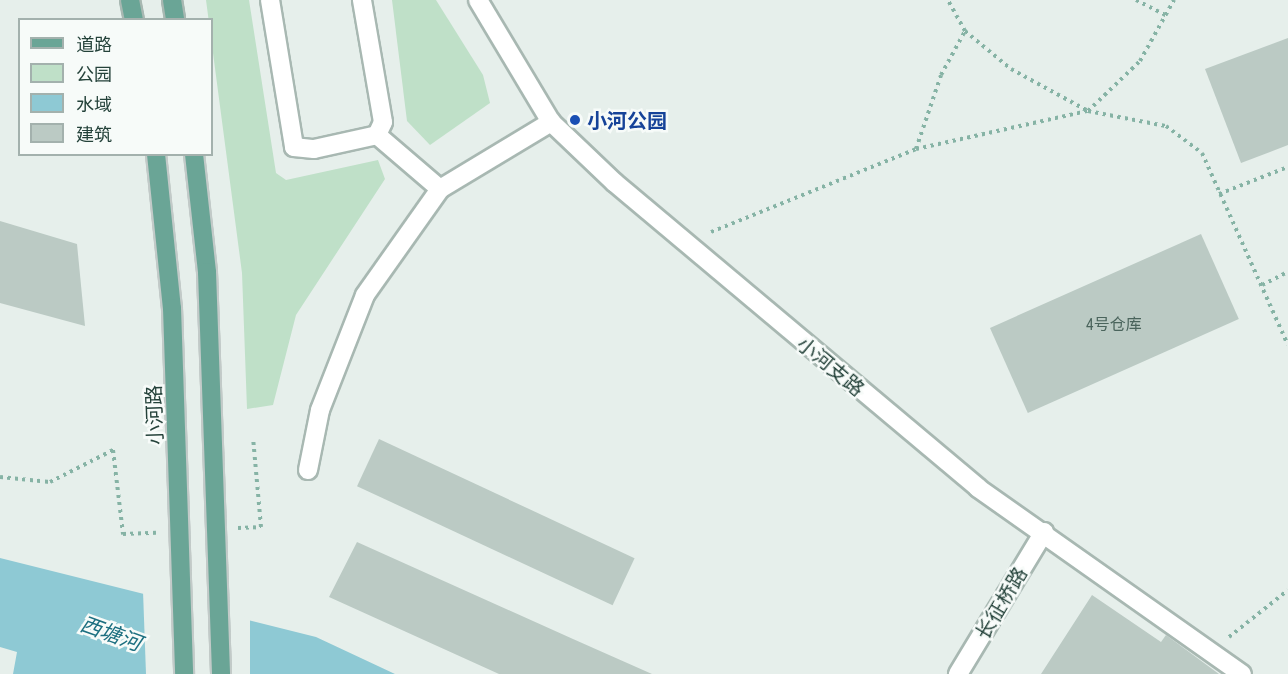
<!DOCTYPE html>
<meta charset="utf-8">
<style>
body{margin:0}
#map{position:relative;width:1288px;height:674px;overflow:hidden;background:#e6efeb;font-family:"Asap Condensed","Noto Sans SC",sans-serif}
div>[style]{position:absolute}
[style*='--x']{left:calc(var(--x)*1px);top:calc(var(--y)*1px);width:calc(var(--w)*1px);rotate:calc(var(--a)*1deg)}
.green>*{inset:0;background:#bfe0c8}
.water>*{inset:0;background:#8ec9d4}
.pier>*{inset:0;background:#e6efeb}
.building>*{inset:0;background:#bbcac4;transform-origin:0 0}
.path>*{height:4px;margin-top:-2px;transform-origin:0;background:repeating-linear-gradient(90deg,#86b3a5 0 3px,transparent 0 7.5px)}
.roads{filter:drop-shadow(2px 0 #a8b8b2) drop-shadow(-2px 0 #a8b8b2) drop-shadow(0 2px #a8b8b2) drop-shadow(0 -2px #a8b8b2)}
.minor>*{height:18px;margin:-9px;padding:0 9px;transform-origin:9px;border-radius:9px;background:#fff}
.major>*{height:18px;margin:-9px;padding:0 9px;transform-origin:9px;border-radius:9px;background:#6aa596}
.bridges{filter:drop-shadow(2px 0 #c2cac8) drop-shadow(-2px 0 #c2cac8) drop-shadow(0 2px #c2cac8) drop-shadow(0 -2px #c2cac8)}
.major-bridge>*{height:18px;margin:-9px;padding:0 9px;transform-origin:9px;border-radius:9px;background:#6aa596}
.dots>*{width:16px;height:16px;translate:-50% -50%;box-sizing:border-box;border:3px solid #f7fbf9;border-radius:50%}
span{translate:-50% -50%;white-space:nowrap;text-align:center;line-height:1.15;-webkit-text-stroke:5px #f7fbf9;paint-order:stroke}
.number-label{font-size:16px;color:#4a645c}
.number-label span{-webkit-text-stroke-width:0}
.transit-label{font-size:20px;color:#164399;font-weight:700}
.left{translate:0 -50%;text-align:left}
.street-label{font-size:20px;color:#24423a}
.water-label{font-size:21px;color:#1c6f80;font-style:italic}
.legend{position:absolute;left:18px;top:18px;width:195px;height:138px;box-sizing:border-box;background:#f7fbf9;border:2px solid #a3b1ad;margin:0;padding:8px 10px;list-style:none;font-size:18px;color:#24423a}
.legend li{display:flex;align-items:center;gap:12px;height:30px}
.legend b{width:30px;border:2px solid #a3b1ad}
</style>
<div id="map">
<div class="green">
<i style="clip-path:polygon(206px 0,249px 0,276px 173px,286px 180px,378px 160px,385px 179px,296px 315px,273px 405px,247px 409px,242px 273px)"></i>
<i style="clip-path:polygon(392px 0,436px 0,483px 75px,490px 103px,430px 145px,407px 121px)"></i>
</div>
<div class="water">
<i style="clip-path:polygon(0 558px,316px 637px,395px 674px,13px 674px,17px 652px,0 647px)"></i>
</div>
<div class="pier">
<i style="clip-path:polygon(143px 591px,250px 618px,250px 674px,146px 674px)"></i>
</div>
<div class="building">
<i style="clip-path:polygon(1288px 38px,1288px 145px,1241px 163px,1205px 69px)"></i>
<i style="clip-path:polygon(0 221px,77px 244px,85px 326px,0 303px)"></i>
<i style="left:1201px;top:234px;width:93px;height:231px;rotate:66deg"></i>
<i style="left:379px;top:439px;width:282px;height:52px;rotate:25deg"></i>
<i style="clip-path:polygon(357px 542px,573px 639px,652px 674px,499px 674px,329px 597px)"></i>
<i style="clip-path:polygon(1092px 595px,1161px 642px,1166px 635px,1219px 674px,1041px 674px)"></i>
</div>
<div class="path">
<i style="--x:1136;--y:0;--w:34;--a:27"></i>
<i style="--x:965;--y:31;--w:60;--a:39.6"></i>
<i style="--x:1011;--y:69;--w:88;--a:28.6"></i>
<i style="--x:1088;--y:111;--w:79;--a:10.9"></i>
<i style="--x:1166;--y:126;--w:45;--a:36.9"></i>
<i style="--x:1202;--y:153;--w:210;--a:65.9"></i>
<i style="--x:916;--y:149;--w:78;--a:-71.3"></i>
<i style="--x:941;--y:75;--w:50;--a:-61.4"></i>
<i style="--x:965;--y:31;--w:35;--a:-119"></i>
<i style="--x:1219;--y:194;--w:74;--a:-21.4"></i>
<i style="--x:711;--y:232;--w:221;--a:-22"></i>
<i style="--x:916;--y:149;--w:176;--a:-12.5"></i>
<i style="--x:1088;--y:111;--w:72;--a:-43.9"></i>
<i style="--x:1140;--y:61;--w:70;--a:-60.9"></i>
<i style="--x:1262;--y:285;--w:29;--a:-27"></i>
<i style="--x:0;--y:477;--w:50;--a:5.7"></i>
<i style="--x:50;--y:482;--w:71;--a:-26.9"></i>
<i style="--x:113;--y:450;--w:85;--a:83.2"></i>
<i style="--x:123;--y:534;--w:33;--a:-2"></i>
<i style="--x:238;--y:528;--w:23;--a:-2"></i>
<i style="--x:261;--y:527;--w:90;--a:-95.1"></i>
<i style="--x:1229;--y:637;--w:75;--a:-38.5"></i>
</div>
<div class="roads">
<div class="minor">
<i style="--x:270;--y:0;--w:149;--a:80.7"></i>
<i style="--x:294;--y:147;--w:20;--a:6"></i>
<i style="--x:314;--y:149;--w:65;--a:-12.5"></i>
<i style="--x:377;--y:135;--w:14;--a:-65"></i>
<i style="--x:383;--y:122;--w:124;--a:-99.8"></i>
<i style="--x:478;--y:0;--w:142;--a:59.1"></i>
<i style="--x:551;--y:122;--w:88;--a:43.6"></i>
<i style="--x:615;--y:183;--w:474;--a:40"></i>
<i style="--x:978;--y:488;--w:323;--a:35.2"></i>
<i style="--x:377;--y:135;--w:83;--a:40.6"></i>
<i style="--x:308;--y:470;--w:61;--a:-78.7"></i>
<i style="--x:320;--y:410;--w:123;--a:-68.6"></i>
<i style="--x:365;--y:295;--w:130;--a:-54.7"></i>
<i style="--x:440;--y:189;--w:130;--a:-31.1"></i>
<i style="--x:958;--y:674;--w:166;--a:-58.8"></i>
</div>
<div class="major">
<i style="--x:130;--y:0;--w:20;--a:79"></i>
<i style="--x:172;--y:0;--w:20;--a:81"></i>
</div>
</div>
<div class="bridges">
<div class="major-bridge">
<i style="--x:156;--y:154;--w:155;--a:84.1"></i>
<i style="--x:172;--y:308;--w:366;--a:88.1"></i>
<i style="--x:194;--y:154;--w:119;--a:83.7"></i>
<i style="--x:207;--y:272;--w:402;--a:88"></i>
</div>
</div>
<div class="dots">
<i style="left:575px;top:120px;background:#1a4fb4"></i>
</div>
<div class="number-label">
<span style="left:1114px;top:324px">4号仓库</span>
</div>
<div class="transit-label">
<span class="left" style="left:587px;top:120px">小河公园</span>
</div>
<div class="street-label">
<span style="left:831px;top:366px;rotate:40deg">小河支路</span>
<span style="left:154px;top:415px;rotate:-92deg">小河路</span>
<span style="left:1001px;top:603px;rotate:-59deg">长征桥路</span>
</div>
<div class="water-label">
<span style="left:111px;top:633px;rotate:20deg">西塘河</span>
</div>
<ul class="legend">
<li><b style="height:8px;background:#6aa596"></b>道路</li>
<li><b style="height:16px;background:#bfe0c8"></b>公园</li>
<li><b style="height:16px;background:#8ec9d4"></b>水域</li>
<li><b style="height:16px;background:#bbcac4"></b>建筑</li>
</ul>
</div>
